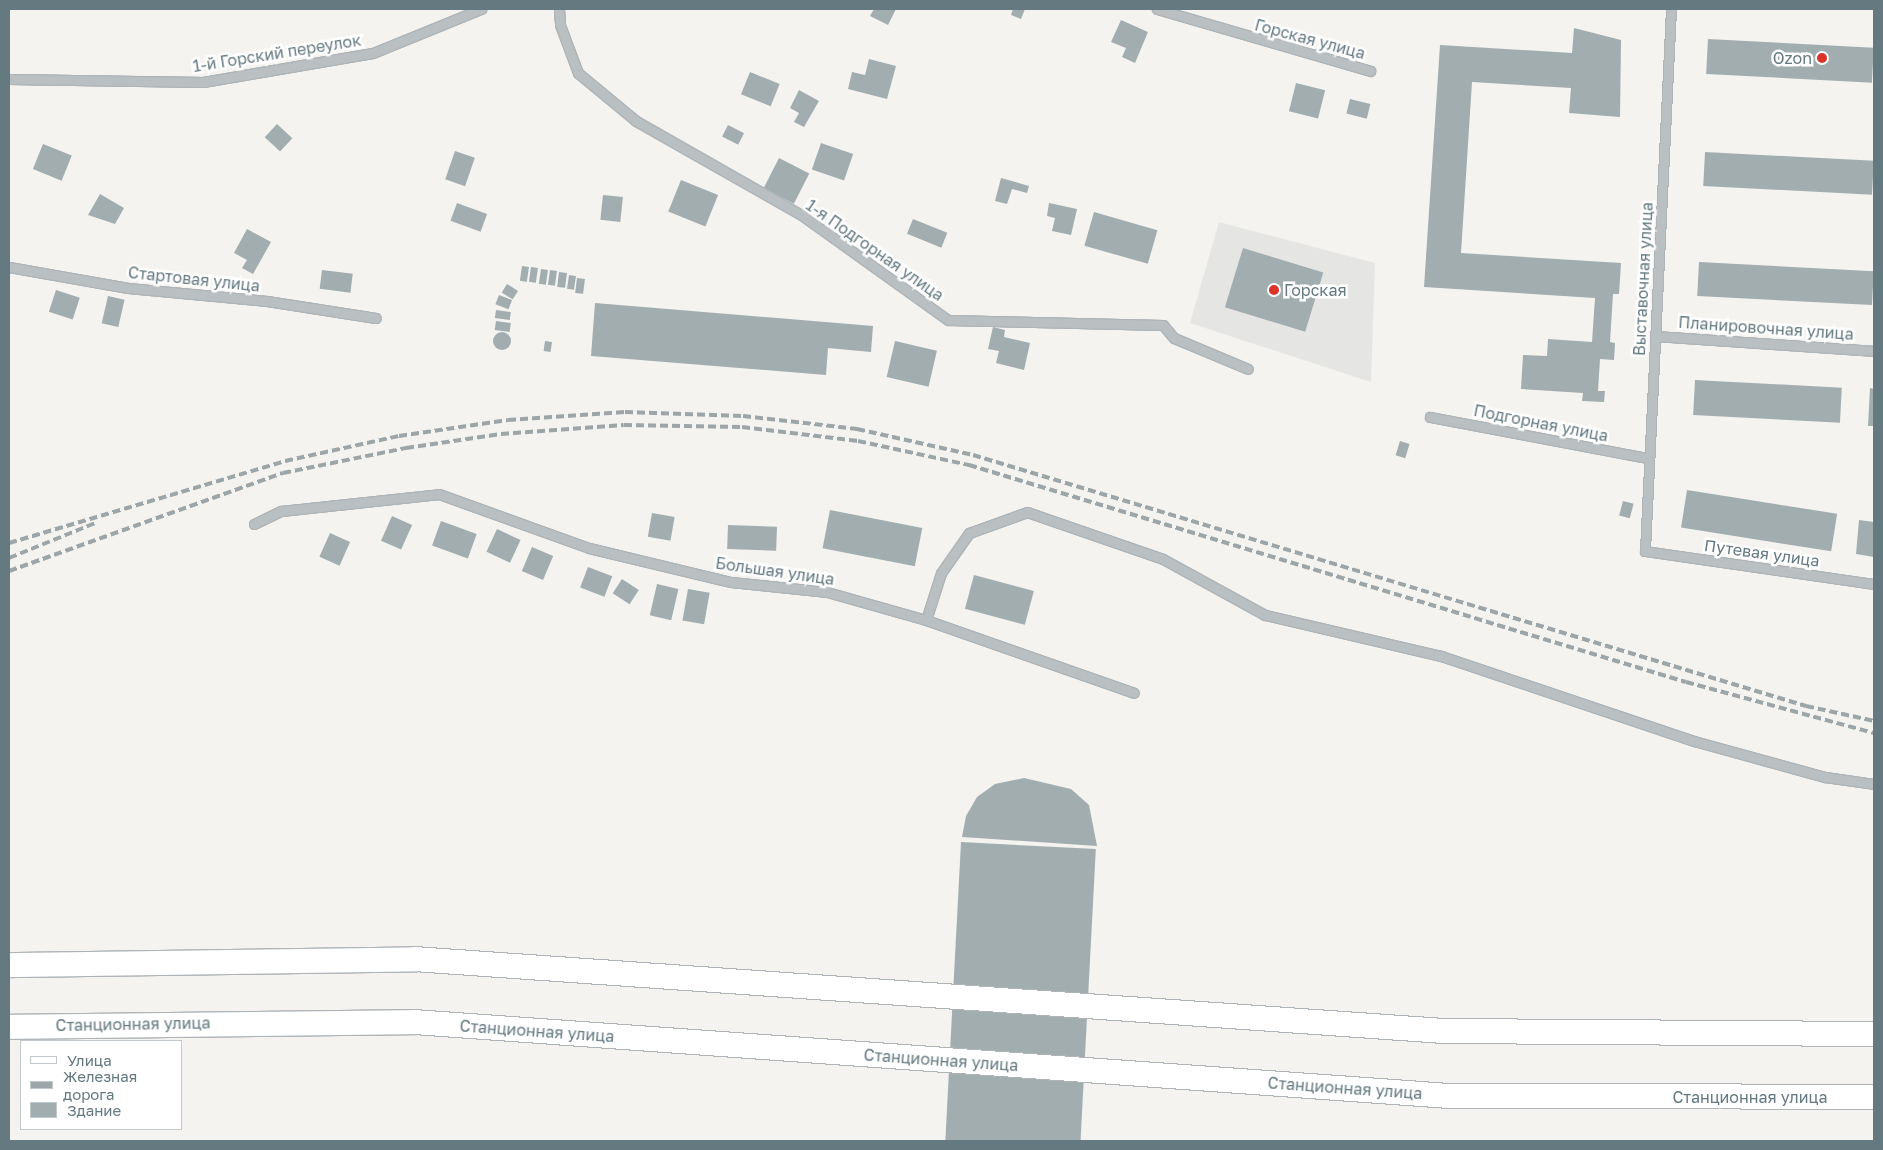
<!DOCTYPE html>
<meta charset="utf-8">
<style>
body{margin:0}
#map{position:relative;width:1883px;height:1150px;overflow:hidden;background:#f4f3f0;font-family:"Golos Text",sans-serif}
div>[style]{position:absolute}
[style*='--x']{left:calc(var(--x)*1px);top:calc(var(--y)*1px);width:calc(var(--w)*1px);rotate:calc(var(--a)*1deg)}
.built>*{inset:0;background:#e5e5e4}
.building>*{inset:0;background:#a2adb0;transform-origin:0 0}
.round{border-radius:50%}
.roads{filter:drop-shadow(1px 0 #aeb4b7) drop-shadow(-1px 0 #aeb4b7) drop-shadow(0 1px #aeb4b7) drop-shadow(0 -1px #aeb4b7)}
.minor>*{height:9px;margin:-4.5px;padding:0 4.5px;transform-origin:4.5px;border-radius:4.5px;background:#bac0c2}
.major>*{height:24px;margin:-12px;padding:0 12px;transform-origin:12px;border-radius:12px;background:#fff}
.rail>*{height:4px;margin-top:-2px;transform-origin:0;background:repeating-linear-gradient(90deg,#9ca5a8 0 8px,transparent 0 12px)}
.dots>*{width:14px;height:14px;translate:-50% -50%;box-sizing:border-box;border:2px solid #fff;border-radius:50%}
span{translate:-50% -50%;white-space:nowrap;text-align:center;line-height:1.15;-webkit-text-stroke:5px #fff;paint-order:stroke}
.street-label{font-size:16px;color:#647980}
.poi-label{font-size:16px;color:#647980}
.right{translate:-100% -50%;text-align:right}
.left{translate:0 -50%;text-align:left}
.frame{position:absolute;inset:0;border:10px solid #647980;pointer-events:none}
.legend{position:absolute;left:20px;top:1040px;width:162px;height:90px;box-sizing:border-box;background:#fff;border:1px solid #c1c9cc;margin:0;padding:6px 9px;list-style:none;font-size:15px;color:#647980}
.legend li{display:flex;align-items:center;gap:10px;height:25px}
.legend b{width:25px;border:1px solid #c1c9cc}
</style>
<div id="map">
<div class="built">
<i style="clip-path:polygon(1219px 222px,1375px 263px,1371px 382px,1190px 323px)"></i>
</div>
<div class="building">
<i style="clip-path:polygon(874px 9px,896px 9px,888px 25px,870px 16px)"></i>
<i style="clip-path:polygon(1013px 9px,1025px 9px,1021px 19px,1011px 15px)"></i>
<i style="clip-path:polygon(1121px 20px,1148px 32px,1135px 63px,1122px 57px,1126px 48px,1111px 42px)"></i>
<i style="clip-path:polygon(1574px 28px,1621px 40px,1620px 117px,1569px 113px,1571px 88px,1472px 82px,1461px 253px,1621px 263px,1619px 294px,1613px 294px,1610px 342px,1615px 343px,1614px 360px,1600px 359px,1598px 391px,1605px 391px,1604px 402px,1582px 401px,1583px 393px,1521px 389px,1523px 355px,1547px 356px,1548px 339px,1592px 342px,1595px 298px,1424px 287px,1440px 45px,1572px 53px)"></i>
<i style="left:1708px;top:39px;width:166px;height:35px;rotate:3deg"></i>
<i style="clip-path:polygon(869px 59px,896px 66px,887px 99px,848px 89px,852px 72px,865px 75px)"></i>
<i style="left:750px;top:72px;width:32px;height:24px;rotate:22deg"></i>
<i style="left:1296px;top:83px;width:30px;height:29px;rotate:14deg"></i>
<i style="clip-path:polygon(799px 90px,819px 101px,804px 127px,794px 122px,799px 113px,790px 108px)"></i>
<i style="left:1350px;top:99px;width:21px;height:15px;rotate:14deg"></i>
<i style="left:277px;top:124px;width:21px;height:18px;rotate:43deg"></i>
<i style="left:728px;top:125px;width:18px;height:13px;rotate:27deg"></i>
<i style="left:821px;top:143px;width:34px;height:28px;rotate:19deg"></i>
<i style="left:43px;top:144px;width:31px;height:27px;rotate:22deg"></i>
<i style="left:455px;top:151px;width:21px;height:30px;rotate:19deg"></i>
<i style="left:1705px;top:152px;width:169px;height:34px;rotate:3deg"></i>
<i style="left:779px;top:158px;width:34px;height:34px;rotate:27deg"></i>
<i style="clip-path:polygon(1001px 178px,1029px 186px,1027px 193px,1012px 189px,1007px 204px,995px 201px)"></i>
<i style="left:681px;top:180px;width:40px;height:34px;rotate:22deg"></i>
<i style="clip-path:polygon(100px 194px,124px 208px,115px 224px,88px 215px)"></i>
<i style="left:603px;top:195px;width:20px;height:25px;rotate:6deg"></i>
<i style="left:457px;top:203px;width:32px;height:19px;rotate:20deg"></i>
<i style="clip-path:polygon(1049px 203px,1077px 209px,1071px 235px,1052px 231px,1055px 218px,1047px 216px)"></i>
<i style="left:1094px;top:212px;width:66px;height:35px;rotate:16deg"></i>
<i style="left:913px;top:219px;width:37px;height:16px;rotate:22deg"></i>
<i style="clip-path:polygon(247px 229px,271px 242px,253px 274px,242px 268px,247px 260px,234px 253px)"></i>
<i style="left:1243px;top:248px;width:84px;height:62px;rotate:17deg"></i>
<i style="left:1699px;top:262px;width:175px;height:34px;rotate:3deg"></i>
<i style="left:522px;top:266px;width:7px;height:15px;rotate:8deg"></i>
<i style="left:531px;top:267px;width:7px;height:15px;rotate:8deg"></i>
<i style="left:541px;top:269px;width:7px;height:15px;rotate:8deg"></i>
<i style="left:322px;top:270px;width:31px;height:19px;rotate:7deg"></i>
<i style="left:550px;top:270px;width:7px;height:15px;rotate:8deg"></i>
<i style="left:559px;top:272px;width:8px;height:15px;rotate:7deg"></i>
<i style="left:569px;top:275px;width:7px;height:14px;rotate:8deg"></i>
<i style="left:577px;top:278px;width:8px;height:15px;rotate:7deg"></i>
<i style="left:507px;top:284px;width:13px;height:10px;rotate:32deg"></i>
<i style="left:56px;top:290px;width:25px;height:23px;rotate:18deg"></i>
<i style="left:499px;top:295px;width:14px;height:10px;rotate:21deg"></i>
<i style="left:108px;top:296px;width:17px;height:28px;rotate:13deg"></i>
<i style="clip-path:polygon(595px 303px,873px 326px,871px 352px,828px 348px,826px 375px,591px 356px)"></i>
<i style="left:496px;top:310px;width:15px;height:8px;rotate:8deg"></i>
<i style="left:496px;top:321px;width:15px;height:9px;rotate:8deg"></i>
<i style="clip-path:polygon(993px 327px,1005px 330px,1004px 337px,1030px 343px,1024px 370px,996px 363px,999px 351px,988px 349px)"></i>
<i class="round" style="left:493px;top:332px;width:18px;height:18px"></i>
<i style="left:545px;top:341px;width:7px;height:10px;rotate:8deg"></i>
<i style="left:895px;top:341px;width:43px;height:37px;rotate:13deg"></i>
<i style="left:1695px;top:380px;width:147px;height:35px;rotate:3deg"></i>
<i style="clip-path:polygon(1870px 388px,1874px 389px,1874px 426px,1868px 426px)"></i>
<i style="left:1400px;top:441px;width:10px;height:15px;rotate:17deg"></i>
<i style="left:1687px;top:490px;width:152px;height:38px;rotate:9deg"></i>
<i style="left:1623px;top:501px;width:11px;height:15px;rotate:15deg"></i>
<i style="left:830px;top:510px;width:94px;height:39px;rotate:11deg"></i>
<i style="left:652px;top:513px;width:23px;height:24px;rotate:10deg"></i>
<i style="left:392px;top:516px;width:22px;height:27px;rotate:24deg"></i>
<i style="clip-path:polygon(1859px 520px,1874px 522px,1874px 557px,1856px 554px)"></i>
<i style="left:441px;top:521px;width:38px;height:26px;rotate:20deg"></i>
<i style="left:728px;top:525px;width:49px;height:24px;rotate:2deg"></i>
<i style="left:497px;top:529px;width:26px;height:25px;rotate:25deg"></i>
<i style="left:330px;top:533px;width:22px;height:26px;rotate:24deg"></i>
<i style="left:532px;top:547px;width:23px;height:26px;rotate:23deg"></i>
<i style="left:588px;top:567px;width:26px;height:22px;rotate:21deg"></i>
<i style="left:974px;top:575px;width:62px;height:35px;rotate:15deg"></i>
<i style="left:622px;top:579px;width:20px;height:17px;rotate:33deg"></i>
<i style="left:657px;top:584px;width:22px;height:32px;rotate:13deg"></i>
<i style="left:688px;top:589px;width:22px;height:32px;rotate:10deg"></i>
<i style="clip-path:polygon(1024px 778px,1071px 789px,1089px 805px,1097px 846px,962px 837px,966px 816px,977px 797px,995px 784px)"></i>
<i style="left:961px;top:842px;width:135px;height:300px;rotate:3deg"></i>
</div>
<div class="roads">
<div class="minor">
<i style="--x:559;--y:9;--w:16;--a:86"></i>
<i style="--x:560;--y:25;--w:51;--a:69.4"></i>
<i style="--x:578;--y:73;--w:75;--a:39.6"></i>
<i style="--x:636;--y:121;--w:189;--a:29.6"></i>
<i style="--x:800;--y:214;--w:182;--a:35.6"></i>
<i style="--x:948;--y:320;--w:215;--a:1.3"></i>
<i style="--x:1163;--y:325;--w:17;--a:50"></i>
<i style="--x:1174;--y:338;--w:80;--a:22.7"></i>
<i style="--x:1157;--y:9;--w:222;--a:16.2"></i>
<i style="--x:1671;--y:9;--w:543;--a:92.75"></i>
<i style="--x:1645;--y:551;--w:231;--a:8.2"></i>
<i style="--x:9;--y:79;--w:194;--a:0.9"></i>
<i style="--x:203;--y:82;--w:172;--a:-9.7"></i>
<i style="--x:373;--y:53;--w:117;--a:-22.2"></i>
<i style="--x:9;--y:267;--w:121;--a:10"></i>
<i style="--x:128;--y:288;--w:140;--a:5.3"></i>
<i style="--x:267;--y:301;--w:110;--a:8.9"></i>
<i style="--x:1656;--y:336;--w:219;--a:3.9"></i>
<i style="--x:1430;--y:417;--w:221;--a:10.7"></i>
<i style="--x:254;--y:524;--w:30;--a:-26"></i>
<i style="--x:281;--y:511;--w:159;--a:-6.1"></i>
<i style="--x:439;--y:494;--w:159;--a:19.8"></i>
<i style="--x:589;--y:548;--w:146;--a:13.5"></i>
<i style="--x:731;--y:582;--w:97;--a:5.9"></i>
<i style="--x:827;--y:592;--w:103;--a:15.8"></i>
<i style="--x:926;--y:620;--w:220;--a:19.3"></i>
<i style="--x:926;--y:620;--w:49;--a:-72.3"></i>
<i style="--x:941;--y:573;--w:49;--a:-55"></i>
<i style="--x:969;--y:533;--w:62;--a:-19.9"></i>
<i style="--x:1027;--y:512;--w:144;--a:19.1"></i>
<i style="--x:1163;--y:559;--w:116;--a:28.8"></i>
<i style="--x:1265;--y:615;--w:181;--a:13.1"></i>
<i style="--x:1441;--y:656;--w:267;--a:18.6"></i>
<i style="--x:1694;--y:741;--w:136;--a:15.4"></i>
<i style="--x:1825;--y:777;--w:49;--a:8.1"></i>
</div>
<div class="major">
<i style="--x:9;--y:965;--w:405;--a:-0.8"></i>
<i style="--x:414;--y:959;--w:1033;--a:4"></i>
<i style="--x:1444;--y:1031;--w:430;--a:0.4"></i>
<i style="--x:9;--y:1027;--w:405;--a:-0.7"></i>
<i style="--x:414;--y:1022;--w:1037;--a:4.09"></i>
<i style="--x:1448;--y:1096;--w:426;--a:0.1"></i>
</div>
</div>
<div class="rail">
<i style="--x:9;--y:543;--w:288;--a:-16.5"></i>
<i style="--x:285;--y:461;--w:117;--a:-12.4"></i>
<i style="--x:399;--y:436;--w:110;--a:-8.4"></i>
<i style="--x:508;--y:420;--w:117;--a:-3.9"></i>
<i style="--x:625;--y:412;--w:118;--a:1.9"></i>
<i style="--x:743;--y:416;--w:115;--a:6.5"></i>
<i style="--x:857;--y:429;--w:119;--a:12.6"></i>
<i style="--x:973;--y:455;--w:870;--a:16.77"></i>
<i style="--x:1806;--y:706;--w:70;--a:12.4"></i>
<i style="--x:9;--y:558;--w:93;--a:-22.1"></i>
<i style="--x:9;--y:571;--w:291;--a:-19.7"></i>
<i style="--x:283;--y:473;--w:126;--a:-11.5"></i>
<i style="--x:406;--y:448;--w:96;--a:-8.4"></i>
<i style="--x:501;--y:434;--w:123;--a:-4.2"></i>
<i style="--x:624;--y:425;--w:118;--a:1"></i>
<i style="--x:742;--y:427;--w:117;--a:6.9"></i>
<i style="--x:858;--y:441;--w:114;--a:12.2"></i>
<i style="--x:969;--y:465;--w:749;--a:16.84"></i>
<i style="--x:1686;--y:682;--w:195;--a:15.2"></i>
</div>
<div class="dots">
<i style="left:1822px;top:58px;background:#db3229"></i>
<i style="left:1274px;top:290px;background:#db3229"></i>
</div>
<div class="street-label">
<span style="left:1310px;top:39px;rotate:15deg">Горская улица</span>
<span style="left:277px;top:53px;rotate:-9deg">1-й Горский переулок</span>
<span style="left:875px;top:250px;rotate:35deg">1-я Подгорная улица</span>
<span style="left:194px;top:279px;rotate:6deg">Стартовая улица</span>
<span style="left:1643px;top:279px;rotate:-87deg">Выставочная улица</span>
<span style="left:1766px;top:328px;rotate:4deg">Планировочная улица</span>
<span style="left:1541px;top:423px;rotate:11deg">Подгорная улица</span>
<span style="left:1762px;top:553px;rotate:8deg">Путевая улица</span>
<span style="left:775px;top:571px;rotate:8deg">Большая улица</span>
<span style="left:133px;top:1024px;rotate:-1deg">Станционная улица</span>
<span style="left:537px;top:1031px;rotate:4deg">Станционная улица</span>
<span style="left:941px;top:1060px;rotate:4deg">Станционная улица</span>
<span style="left:1345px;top:1088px;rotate:4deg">Станционная улица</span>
<span style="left:1750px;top:1097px">Станционная улица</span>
</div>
<div class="poi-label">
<span class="right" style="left:1812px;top:58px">Ozon</span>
<span class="left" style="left:1284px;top:290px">Горская</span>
</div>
<div class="frame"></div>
<ul class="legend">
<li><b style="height:6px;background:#fff"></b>Улица</li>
<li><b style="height:6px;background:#9ca5a8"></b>Железная дорога</li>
<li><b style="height:14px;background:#a2adb0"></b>Здание</li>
</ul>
</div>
